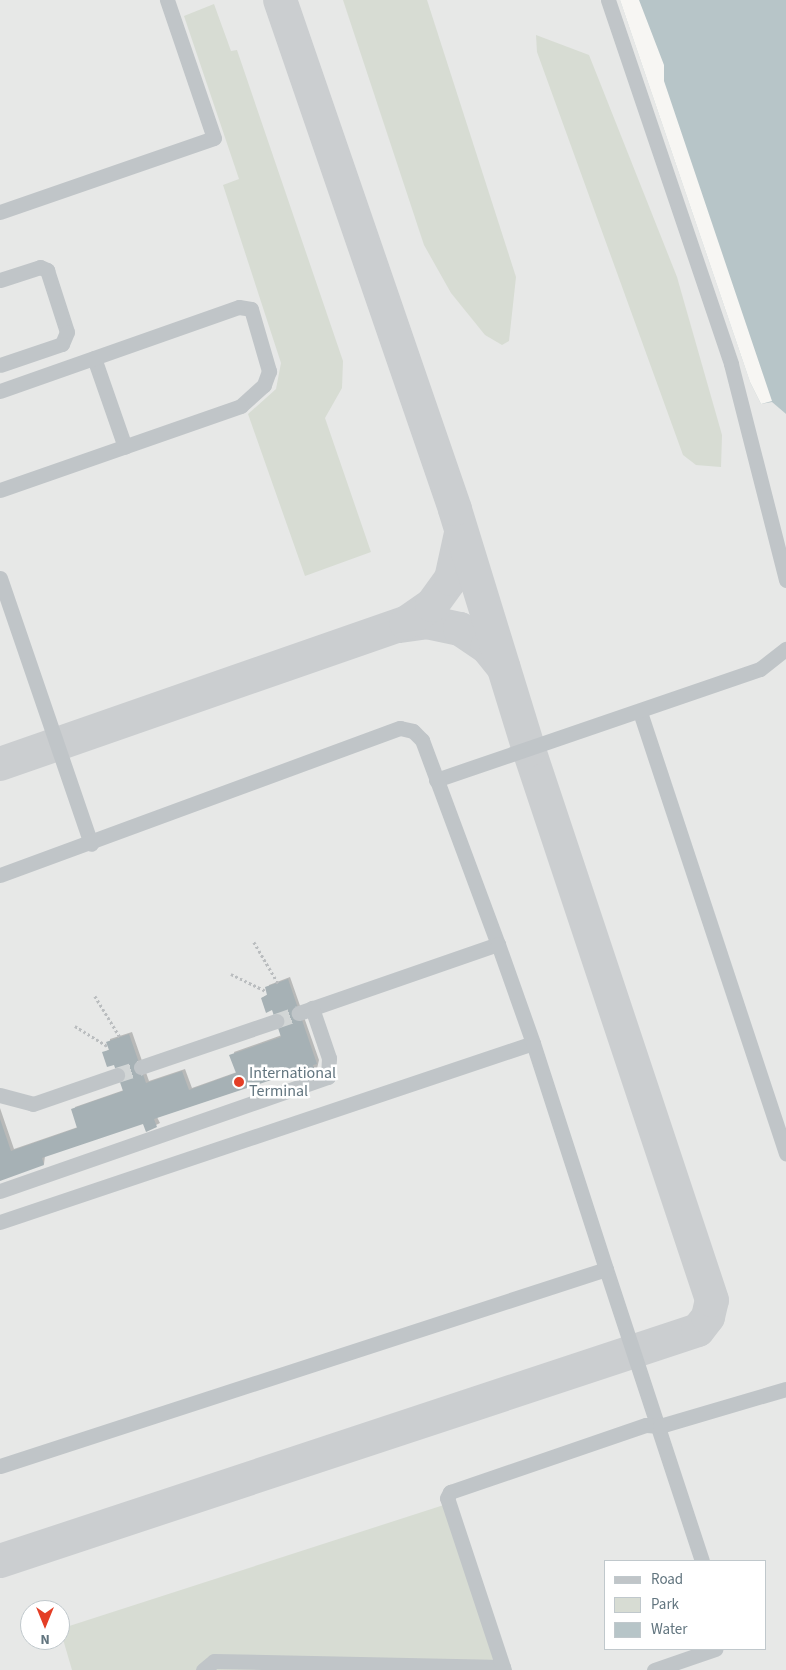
<!DOCTYPE html>
<style>
body{margin:0}
#map{position:relative;width:786px;height:1670px;overflow:hidden;background:#f7f6f3;font-family:"Source Sans 3",sans-serif}
div>[style]{position:absolute}
[style*='--x']{left:calc(var(--x)*1px);top:calc(var(--y)*1px);width:calc(var(--w)*1px);rotate:calc(var(--a)*1deg)}
.built>*{inset:0;background:#e7e8e7}
.green>*{inset:0;background:#d7dcd3}
.water>*{inset:0;background:#b7c5c8}
.pier>*{inset:0;background:#f7f6f3}
.shadow>*{inset:0;background:#0003}
.taxiway>*{height:34px;margin:-17px;padding:0 17px;transform-origin:17px;border-radius:17px;background:#cbced0}
.building>*{inset:0;background:#a6b1b5}
.minor-tunnel>*{height:15px;margin-top:-7.5px;transform-origin:0;background:repeating-linear-gradient(90deg,#d2d6d6 0 15px,transparent 0 23px)}
.path>*{height:2.5px;margin-top:-1.25px;transform-origin:0;background:repeating-linear-gradient(90deg,#babdbf 0 2.5px,transparent 0 5px)}
.minor>*{height:15px;margin:-7.5px;padding:0 7.5px;transform-origin:7.5px;border-radius:7.5px;background:#c0c5c8}
.dots>*{width:14px;height:14px;translate:-50% -50%;box-sizing:border-box;border:2px solid #fff;border-radius:50%}
span{translate:-50% -50%;white-space:nowrap;text-align:center;line-height:1.15;-webkit-text-stroke:5px #fff;paint-order:stroke}
.poi-label{font-size:16px;color:#62757f}
.left{translate:0 -50%;text-align:left}
.legend{position:absolute;left:604px;top:1560px;width:162px;height:90px;box-sizing:border-box;background:#fff;border:1px solid #c0c8cc;margin:0;padding:6px 9px;list-style:none;font-size:15px;color:#62757f}
.legend li{display:flex;align-items:center;gap:10px;height:25px}
.legend b{width:25px;border:1px solid #c0c8cc}
.north{position:absolute;left:20px;top:1600px;width:50px;height:50px;box-sizing:border-box;background:#fff;border:1px solid #c0c8cc;border-radius:50%;rotate:180deg;font-size:14px;font-weight:700;line-height:20px;text-align:center;color:#62757f}
.north::after{content:'';display:block;margin:auto;width:18px;height:22px;background:#e43e26;clip-path:polygon(50% 0,100% 100%,50% 72%,0 100%)}
</style>
<div id="map">
<div class="built">
<i style="clip-path:polygon(evenodd,0 0,620px 0,750px 382px,786px 414px,786px 1670px,0 1670px,0 0,605px 1561px,765px 1561px,765px 1649px,605px 1649px,605px 1561px,0 0,30px 1610px,60px 1610px,60px 1640px,30px 1640px,30px 1610px)"></i>
</div>
<div class="green">
<i style="clip-path:polygon(343px 0,427px 0,516px 277px,509px 341px,502px 345px,485px 335px,451px 293px,424px 245px)"></i>
<i style="clip-path:polygon(214px 4px,231px 51px,237px 50px,343px 361px,342px 388px,325px 418px,371px 552px,305px 576px,248px 414px,276px 389px,281px 363px,223px 185px,239px 179px,184px 16px)"></i>
<i style="clip-path:polygon(536px 35px,589px 55px,677px 277px,722px 435px,721px 467px,696px 465px,683px 455px,537px 52px)"></i>
<i style="clip-path:polygon(450px 1503px,504px 1670px,72px 1670px,60px 1629px)"></i>
</div>
<div class="water">
<i style="clip-path:polygon(620px 0,786px 0,786px 414px,772px 402px,761px 404px,750px 382px)"></i>
</div>
<div class="pier">
<i style="clip-path:polygon(620px 0,639px 0,664px 65px,664px 81px,772px 401px,761px 404px,750px 382px)"></i>
</div>
<div class="shadow">
<i style="clip-path:polygon(290px 977px,319px 1060px,316px 1073px,299px 1069px,157px 1117px,160px 1123px,146px 1130px,143px 1122px,45px 1156px,44px 1164px,0 1179px,0 1108px,14px 1149px,78px 1127px,75px 1107px,124px 1090px,115px 1063px,103px 1053px,110px 1049px,110px 1039px,132px 1032px,149px 1081px,185px 1069px,192px 1088px,237px 1072px,234px 1052px,282px 1035px,273px 1008px,262px 998px,268px 994px,269px 985px)"></i>
</div>
<div class="taxiway">
<i style="--x:400;--y:626;--w:27;--a:-8"></i>
<i style="--x:427;--y:622;--w:34;--a:12"></i>
<i style="--x:460;--y:629;--w:32;--a:34"></i>
<i style="--x:487;--y:647;--w:26;--a:51"></i>
<i style="--x:0;--y:764;--w:430;--a:-19.2"></i>
<i style="--x:406;--y:623;--w:32;--a:-35"></i>
<i style="--x:432;--y:605;--w:32;--a:-54"></i>
<i style="--x:451;--y:579;--w:47;--a:-77.7"></i>
<i style="--x:0;--y:1561;--w:735;--a:-18.31"></i>
<i style="--x:698;--y:1330;--w:16;--a:-52"></i>
<i style="--x:708;--y:1317;--w:17;--a:-77"></i>
<i style="--x:712;--y:1300;--w:580;--a:-108.4"></i>
<i style="--x:529;--y:750;--w:252;--a:-107.1"></i>
<i style="--x:455;--y:509;--w:538;--a:-108.97"></i>
</div>
<div class="building">
<i style="clip-path:polygon(288px 979px,317px 1064px,313px 1065px,316px 1074px,301px 1080px,298px 1071px,154px 1119px,157px 1127px,146px 1132px,143px 1124px,42px 1158px,44px 1165px,0 1181px,0 1119px,11px 1151px,77px 1128px,71px 1109px,123px 1091px,114px 1065px,107px 1067px,102px 1052px,109px 1050px,106px 1042px,129px 1034px,146px 1083px,182px 1071px,189px 1090px,236px 1073px,229px 1055px,281px 1037px,272px 1010px,266px 1013px,261px 998px,267px 995px,265px 987px)"></i>
</div>
<div class="minor-tunnel">
<i style="--x:276;--y:1021;--w:24;--a:-19"></i>
<i style="--x:117;--y:1075;--w:25;--a:-18"></i>
</div>
<div class="path">
<i style="--x:254;--y:942;--w:48;--a:59.7"></i>
<i style="--x:231;--y:974;--w:39;--a:26"></i>
<i style="--x:95;--y:996;--w:48;--a:58.6"></i>
<i style="--x:75;--y:1026;--w:38;--a:32"></i>
</div>
<div class="minor">
<i style="--x:608;--y:0;--w:384;--a:71.3"></i>
<i style="--x:731;--y:364;--w:223;--a:75.7"></i>
<i style="--x:0;--y:212;--w:226;--a:-19.1"></i>
<i style="--x:214;--y:138;--w:146;--a:-108.8"></i>
<i style="--x:0;--y:280;--w:42;--a:-18"></i>
<i style="--x:40;--y:267;--w:8;--a:23"></i>
<i style="--x:47;--y:270;--w:65;--a:72.1"></i>
<i style="--x:67;--y:332;--w:13;--a:113"></i>
<i style="--x:62;--y:344;--w:65;--a:161.3"></i>
<i style="--x:94;--y:358;--w:94;--a:70.8"></i>
<i style="--x:0;--y:391;--w:253;--a:-19.4"></i>
<i style="--x:239;--y:307;--w:12;--a:9"></i>
<i style="--x:251;--y:309;--w:65;--a:73.8"></i>
<i style="--x:269;--y:371;--w:15;--a:110"></i>
<i style="--x:264;--y:385;--w:31;--a:138"></i>
<i style="--x:241;--y:406;--w:255;--a:160.8"></i>
<i style="--x:0;--y:578;--w:281;--a:71.1"></i>
<i style="--x:640;--y:712;--w:465;--a:71.7"></i>
<i style="--x:436;--y:780;--w:342;--a:-18.9"></i>
<i style="--x:760;--y:669;--w:33;--a:-38"></i>
<i style="--x:0;--y:875;--w:426;--a:-20.2"></i>
<i style="--x:400;--y:728;--w:13;--a:13"></i>
<i style="--x:413;--y:731;--w:13;--a:45"></i>
<i style="--x:422;--y:740;--w:218;--a:69.6"></i>
<i style="--x:498;--y:944;--w:211;--a:160.9"></i>
<i style="--x:141;--y:1067;--w:143;--a:-18.8"></i>
<i style="--x:0;--y:1095;--w:34;--a:15"></i>
<i style="--x:33;--y:1104;--w:89;--a:-19"></i>
<i style="--x:0;--y:1191;--w:347;--a:-19.2"></i>
<i style="--x:328;--y:1077;--w:19;--a:-87"></i>
<i style="--x:329;--y:1058;--w:53;--a:-108.8"></i>
<i style="--x:0;--y:1222;--w:562;--a:-18.56"></i>
<i style="--x:533;--y:1043;--w:105;--a:-109.5"></i>
<i style="--x:606;--y:1269;--w:307;--a:71.8"></i>
<i style="--x:0;--y:1466;--w:637;--a:-18.01"></i>
<i style="--x:606;--y:1269;--w:237;--a:-107.9"></i>
<i style="--x:203;--y:1670;--w:14;--a:-39"></i>
<i style="--x:214;--y:1661;--w:289;--a:1.2"></i>
<i style="--x:504;--y:1670;--w:181;--a:-108.3"></i>
<i style="--x:447;--y:1498;--w:7;--a:-63"></i>
<i style="--x:450;--y:1492;--w:207;--a:-18.9"></i>
<i style="--x:646;--y:1425;--w:14;--a:4"></i>
<i style="--x:660;--y:1426;--w:131;--a:-16.4"></i>
<i style="--x:654;--y:1670;--w:65;--a:-19"></i>
</div>
<div class="dots">
<i style="left:239px;top:1082px;background:#e43e26"></i>
</div>
<div class="poi-label">
<span class="left" style="left:249px;top:1082px">International<br>Terminal</span>
</div>
<ul class="legend">
<li><b style="height:6px;background:#c0c5c8"></b>Road</li>
<li><b style="height:14px;background:#d7dcd3"></b>Park</li>
<li><b style="height:14px;background:#b7c5c8"></b>Water</li>
</ul>
<div class="north">N</div>
</div>
